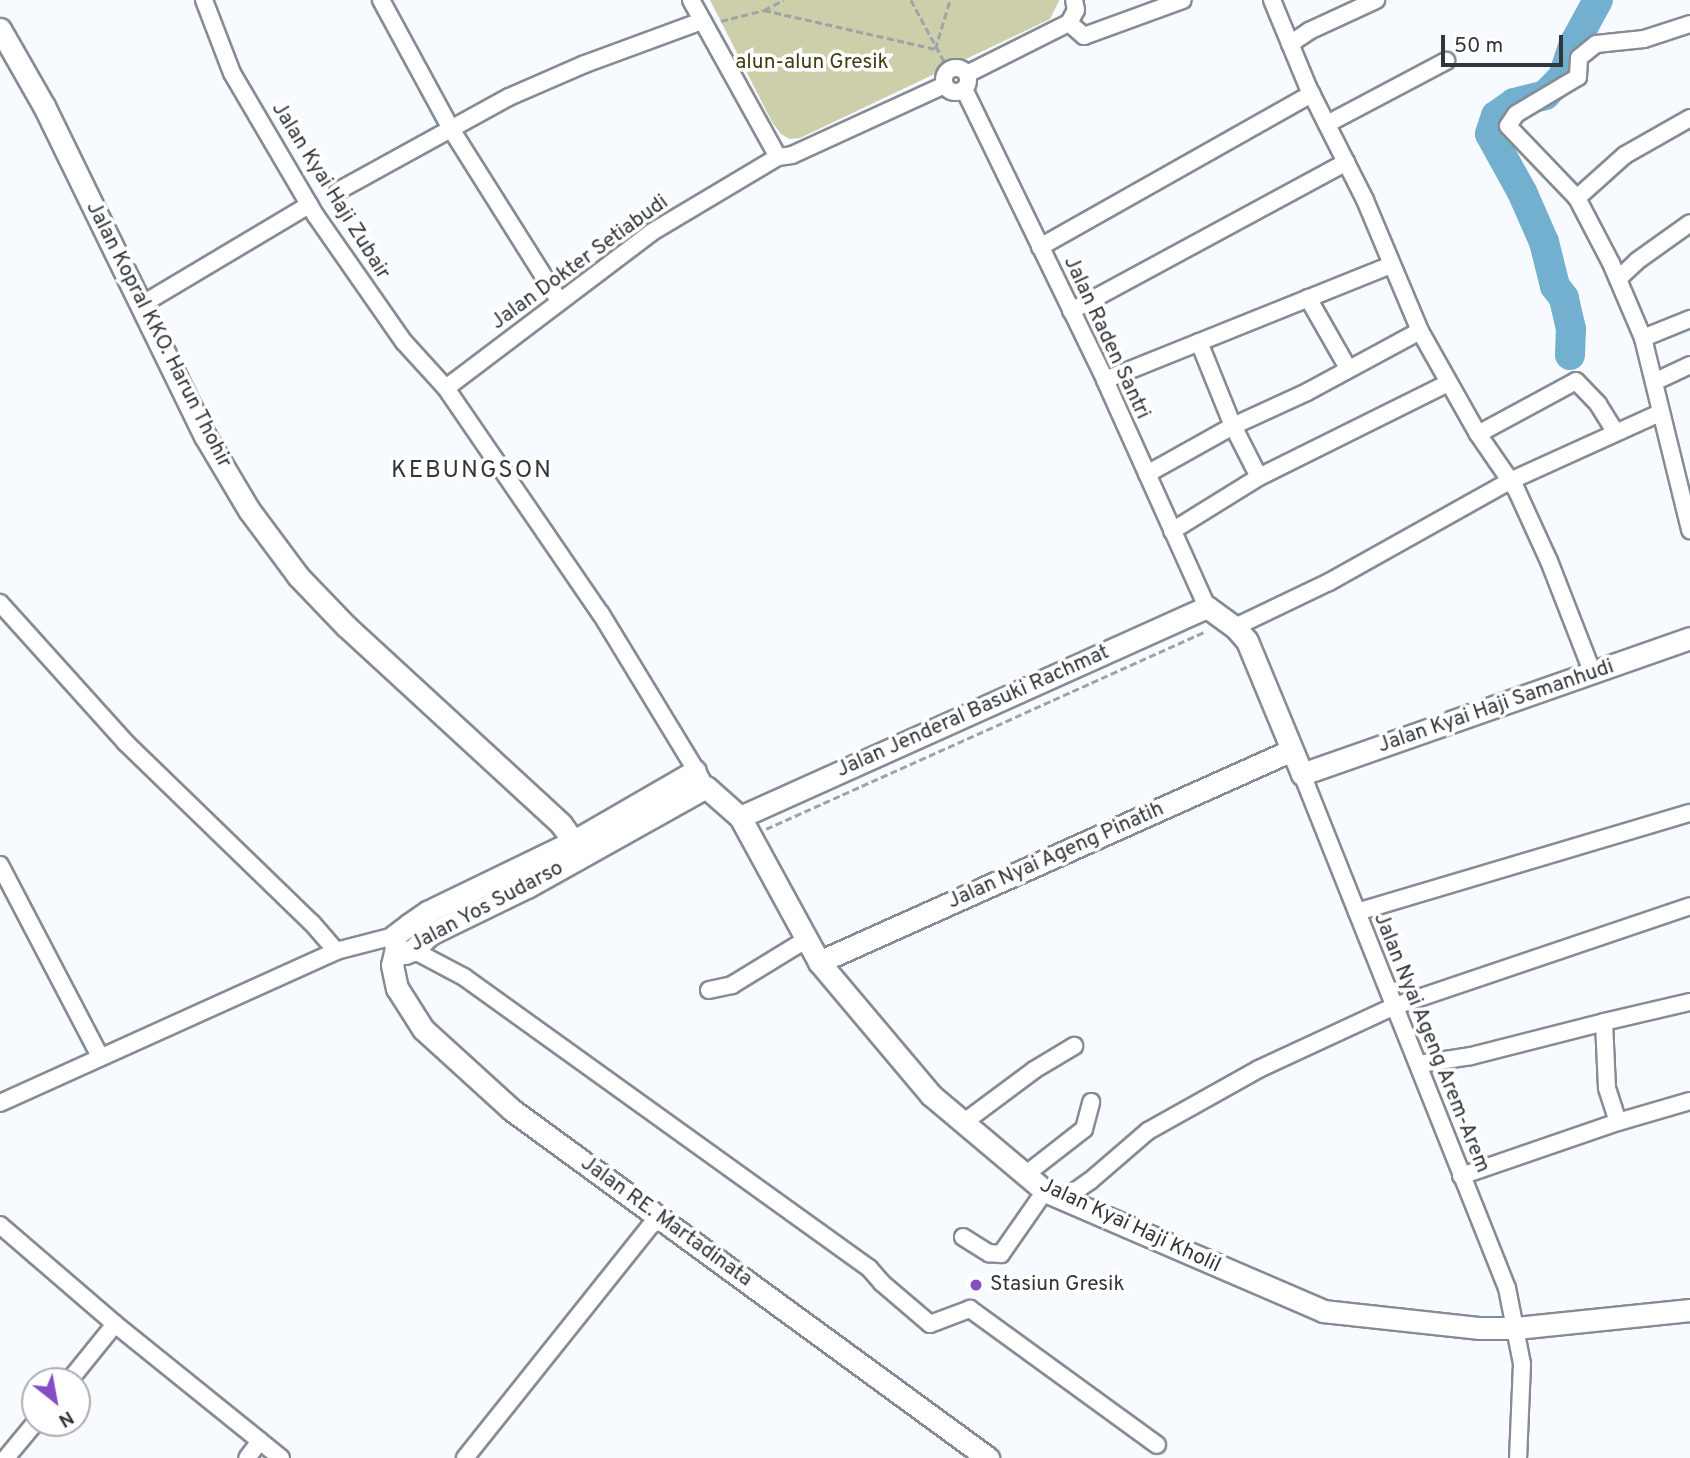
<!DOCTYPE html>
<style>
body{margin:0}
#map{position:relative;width:1690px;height:1458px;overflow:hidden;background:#f7fafe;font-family:Overpass,sans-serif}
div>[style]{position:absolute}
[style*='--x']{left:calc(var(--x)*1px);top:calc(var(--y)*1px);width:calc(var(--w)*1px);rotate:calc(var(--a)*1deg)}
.green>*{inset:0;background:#cccfaa}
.river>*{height:30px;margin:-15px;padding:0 15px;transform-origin:15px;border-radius:15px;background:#73b0cf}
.path>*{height:2.5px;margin-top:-1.25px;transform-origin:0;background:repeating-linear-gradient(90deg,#9fa2a6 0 7px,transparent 0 10.5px)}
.roads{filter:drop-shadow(2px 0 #858c95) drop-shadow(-2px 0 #858c95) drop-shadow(0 2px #858c95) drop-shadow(0 -2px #858c95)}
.minor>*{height:16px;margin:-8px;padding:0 8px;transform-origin:8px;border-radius:8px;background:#fff}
.minor>.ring{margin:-8px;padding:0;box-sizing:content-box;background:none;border:16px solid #fff;border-radius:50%}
.major>*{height:21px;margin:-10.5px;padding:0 10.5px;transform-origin:10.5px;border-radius:10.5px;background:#fff}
.dots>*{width:19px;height:19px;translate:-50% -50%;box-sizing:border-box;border:4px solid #fff;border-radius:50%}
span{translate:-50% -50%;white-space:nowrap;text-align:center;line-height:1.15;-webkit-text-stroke:7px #fff;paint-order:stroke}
.park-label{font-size:21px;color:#3e3f12}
.street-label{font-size:21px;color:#323539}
.poi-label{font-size:21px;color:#323539}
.left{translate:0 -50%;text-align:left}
.quarter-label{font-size:24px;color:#323539;letter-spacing:2px}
.north{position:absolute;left:21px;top:1367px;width:70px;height:70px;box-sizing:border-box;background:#fff;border:2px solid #adaeb0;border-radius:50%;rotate:149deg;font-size:19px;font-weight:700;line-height:28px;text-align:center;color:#323539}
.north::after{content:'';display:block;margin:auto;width:24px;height:32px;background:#864dc5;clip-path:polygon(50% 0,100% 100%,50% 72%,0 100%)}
.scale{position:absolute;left:1441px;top:35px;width:122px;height:32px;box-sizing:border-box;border:4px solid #323539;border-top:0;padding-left:9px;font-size:21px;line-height:24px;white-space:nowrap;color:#323539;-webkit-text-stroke:5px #fff;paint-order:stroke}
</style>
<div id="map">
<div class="green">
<i style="clip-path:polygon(710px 0,1059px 0,1059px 1px,1050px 19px,800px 138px,790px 139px,781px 134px,772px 122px)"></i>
</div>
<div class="river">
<i style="--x:1570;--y:355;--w:26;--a:-88"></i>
<i style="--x:1571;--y:329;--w:32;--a:-103"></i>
<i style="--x:1564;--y:298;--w:15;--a:-127"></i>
<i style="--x:1555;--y:286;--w:45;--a:-104"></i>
<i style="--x:1544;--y:242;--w:55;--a:-113.7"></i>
<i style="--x:1522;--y:192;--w:66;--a:-118.9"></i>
<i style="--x:1490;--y:134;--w:19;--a:-72"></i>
<i style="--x:1496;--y:116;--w:22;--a:-36"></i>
<i style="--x:1514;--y:103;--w:32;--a:-14"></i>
<i style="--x:1545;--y:95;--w:25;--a:-45"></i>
<i style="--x:1563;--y:77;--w:35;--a:-72"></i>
<i style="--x:1574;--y:44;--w:50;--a:-61.4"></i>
</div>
<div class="path">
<i style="--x:911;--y:0;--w:80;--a:61.5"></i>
<i style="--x:764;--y:10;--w:175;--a:12.8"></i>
<i style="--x:935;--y:49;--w:51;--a:-73"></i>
<i style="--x:721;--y:21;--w:44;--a:-14.3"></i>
<i style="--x:764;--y:10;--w:22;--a:-27"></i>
<i style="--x:766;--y:829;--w:483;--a:-24.2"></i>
</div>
<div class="roads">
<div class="minor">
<i style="--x:204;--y:0;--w:78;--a:69"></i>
<i style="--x:232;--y:73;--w:166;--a:59.6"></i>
<i style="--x:316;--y:216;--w:154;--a:55.1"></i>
<i style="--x:404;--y:342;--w:62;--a:47.6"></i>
<i style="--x:446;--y:388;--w:274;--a:55.6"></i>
<i style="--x:601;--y:614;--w:194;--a:58.7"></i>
<i style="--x:381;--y:0;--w:147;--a:61.5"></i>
<i style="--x:451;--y:129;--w:204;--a:57.8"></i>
<i style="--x:691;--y:0;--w:179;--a:61"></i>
<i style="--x:778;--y:157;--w:14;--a:-8"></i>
<i style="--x:792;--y:155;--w:168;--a:-24.6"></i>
<i style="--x:1272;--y:0;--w:94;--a:67.5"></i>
<i style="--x:1308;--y:87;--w:127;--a:63.2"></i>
<i style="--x:1365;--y:200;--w:142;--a:67.2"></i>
<i style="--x:1420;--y:331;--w:118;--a:60.6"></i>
<i style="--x:1478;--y:434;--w:67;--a:55.4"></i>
<i style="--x:1516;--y:489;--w:79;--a:65.4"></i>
<i style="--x:1549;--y:561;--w:121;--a:68.7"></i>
<i style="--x:1069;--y:23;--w:20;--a:41"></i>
<i style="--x:1084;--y:36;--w:105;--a:-20"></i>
<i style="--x:1690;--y:24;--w:48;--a:161.9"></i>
<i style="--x:1644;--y:39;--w:48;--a:174.1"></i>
<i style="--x:1596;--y:44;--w:22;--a:141"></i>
<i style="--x:1579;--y:58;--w:19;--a:93"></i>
<i style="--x:1578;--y:77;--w:72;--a:149.2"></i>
<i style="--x:1516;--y:114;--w:14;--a:124"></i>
<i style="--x:1508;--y:126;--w:100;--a:46.2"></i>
<i style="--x:1577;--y:198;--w:73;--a:62.4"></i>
<i style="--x:1611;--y:263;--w:82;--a:66.9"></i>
<i style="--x:1643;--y:338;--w:198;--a:76.2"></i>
<i style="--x:1290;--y:44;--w:23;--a:-34"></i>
<i style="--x:1309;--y:31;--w:74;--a:-24.8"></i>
<i class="ring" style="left:944px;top:68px;width:8px;height:8px"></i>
<i style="--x:967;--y:74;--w:114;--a:-26.6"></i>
<i style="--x:1069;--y:23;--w:15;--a:-62"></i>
<i style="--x:1076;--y:10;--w:10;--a:-101"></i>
<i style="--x:964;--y:89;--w:323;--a:64.1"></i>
<i style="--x:1105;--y:380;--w:249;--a:65.8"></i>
<i style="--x:1327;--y:124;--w:135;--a:-27.9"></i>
<i style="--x:338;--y:191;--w:195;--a:-28.8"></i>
<i style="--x:509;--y:97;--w:83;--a:-23.5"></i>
<i style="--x:585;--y:64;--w:125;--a:-20.2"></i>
<i style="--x:1577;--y:198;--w:64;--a:-41.9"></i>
<i style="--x:1625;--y:155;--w:75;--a:-29.6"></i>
<i style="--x:1040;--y:247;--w:312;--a:-29.4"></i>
<i style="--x:1618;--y:279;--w:26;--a:-43"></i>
<i style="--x:1637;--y:261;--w:65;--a:-35.6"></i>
<i style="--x:1308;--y:298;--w:81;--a:60.3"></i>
<i style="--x:141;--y:305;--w:196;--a:-30.8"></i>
<i style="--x:1071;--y:311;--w:313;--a:-28.4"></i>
<i style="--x:1643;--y:338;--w:51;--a:-22"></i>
<i style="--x:1199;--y:342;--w:91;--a:68"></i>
<i style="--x:1233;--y:426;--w:57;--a:63"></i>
<i style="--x:1105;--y:380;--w:308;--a:-21.9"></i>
<i style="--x:1654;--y:382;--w:40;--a:-25"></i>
<i style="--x:446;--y:388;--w:258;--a:-37.1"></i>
<i style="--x:652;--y:232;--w:147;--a:-30.8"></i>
<i style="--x:1478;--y:434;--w:111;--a:-28.4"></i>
<i style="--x:1576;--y:381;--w:32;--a:46"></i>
<i style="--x:1598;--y:404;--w:32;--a:58"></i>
<i style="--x:1147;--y:474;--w:98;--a:-29.2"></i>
<i style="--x:1233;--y:426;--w:81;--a:-24.7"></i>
<i style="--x:1307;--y:392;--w:128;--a:-28.4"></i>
<i style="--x:1172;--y:531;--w:102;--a:-31.8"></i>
<i style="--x:1259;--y:477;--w:211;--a:-26.4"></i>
<i style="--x:0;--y:603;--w:187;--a:48"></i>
<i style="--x:125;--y:742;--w:260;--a:44.1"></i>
<i style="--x:312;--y:923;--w:37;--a:49"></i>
<i style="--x:1235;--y:627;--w:104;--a:-25.6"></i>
<i style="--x:1329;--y:582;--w:207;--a:-29.2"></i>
<i style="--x:1510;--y:481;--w:165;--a:-24.4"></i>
<i style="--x:1302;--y:774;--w:553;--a:68.26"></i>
<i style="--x:1507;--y:1288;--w:77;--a:78.8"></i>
<i style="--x:1522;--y:1364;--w:94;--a:92.4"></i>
<i style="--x:0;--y:865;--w:216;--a:62.4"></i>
<i style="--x:1357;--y:912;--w:347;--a:-16.6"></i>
<i style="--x:413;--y:950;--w:58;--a:27.9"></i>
<i style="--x:464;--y:977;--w:499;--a:35.7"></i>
<i style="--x:869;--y:1268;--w:20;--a:49"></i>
<i style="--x:882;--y:1283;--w:63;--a:40.5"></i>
<i style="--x:930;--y:1324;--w:43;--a:-20.6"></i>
<i style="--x:970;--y:1309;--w:231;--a:36"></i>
<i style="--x:709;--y:990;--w:24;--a:-12"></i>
<i style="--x:732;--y:985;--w:88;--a:-31.5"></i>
<i style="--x:1419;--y:1064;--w:53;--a:-8.7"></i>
<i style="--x:1471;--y:1056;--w:137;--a:-14.3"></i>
<i style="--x:0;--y:1103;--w:369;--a:-24.3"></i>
<i style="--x:336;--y:951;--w:60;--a:-14.5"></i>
<i style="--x:1618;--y:1122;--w:75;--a:-16.3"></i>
<i style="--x:963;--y:1123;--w:89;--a:-36.7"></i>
<i style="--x:1034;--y:1070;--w:47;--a:-31"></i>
<i style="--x:1025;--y:1175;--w:75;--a:-37.9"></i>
<i style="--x:1084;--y:1129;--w:28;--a:-75"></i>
<i style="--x:1461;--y:1176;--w:166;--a:-19"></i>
<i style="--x:1618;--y:1122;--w:36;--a:-108"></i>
<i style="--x:1607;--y:1088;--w:66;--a:-92.6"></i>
<i style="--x:1604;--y:1022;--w:88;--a:-13.1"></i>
<i style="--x:1064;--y:1199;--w:32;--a:-35"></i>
<i style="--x:1090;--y:1181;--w:77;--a:-40.8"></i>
<i style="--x:1148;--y:1131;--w:127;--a:-29.2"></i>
<i style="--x:1259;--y:1069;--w:150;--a:-24.9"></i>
<i style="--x:1395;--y:1006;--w:311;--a:-18.7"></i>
<i style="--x:0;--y:1225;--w:152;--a:40.7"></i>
<i style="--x:115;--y:1324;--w:73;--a:128.9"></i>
<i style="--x:963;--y:1237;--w:31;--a:32"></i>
<i style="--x:989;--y:1253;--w:12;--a:5"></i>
<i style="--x:1001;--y:1254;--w:77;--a:-55.1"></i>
<i style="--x:115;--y:1324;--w:186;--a:38.9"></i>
<i style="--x:260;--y:1441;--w:21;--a:127"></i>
<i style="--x:260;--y:1441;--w:27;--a:39"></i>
<i style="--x:6;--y:1458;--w:45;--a:-50.4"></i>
<i style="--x:465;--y:1458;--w:310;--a:-51.4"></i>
</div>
<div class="major">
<i style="--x:0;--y:29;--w:89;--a:60.3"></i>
<i style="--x:44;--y:106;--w:367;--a:64"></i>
<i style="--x:205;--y:436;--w:86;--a:59.3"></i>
<i style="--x:249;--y:510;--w:82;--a:53.4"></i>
<i style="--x:298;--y:576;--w:69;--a:46.2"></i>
<i style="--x:346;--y:626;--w:292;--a:42.6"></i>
<i style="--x:561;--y:824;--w:34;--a:54"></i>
<i style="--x:695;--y:771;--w:140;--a:150"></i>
<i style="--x:574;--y:841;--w:163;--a:154.2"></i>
<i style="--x:427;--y:912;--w:21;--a:145"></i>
<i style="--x:410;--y:924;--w:20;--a:143"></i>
<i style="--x:394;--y:936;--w:12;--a:81"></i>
<i style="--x:396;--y:948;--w:17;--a:103"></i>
<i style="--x:392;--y:965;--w:24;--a:78"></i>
<i style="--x:397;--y:988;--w:49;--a:57.6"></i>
<i style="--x:423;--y:1029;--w:120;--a:42.3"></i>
<i style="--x:512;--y:1110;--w:590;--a:36.17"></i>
<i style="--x:740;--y:817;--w:512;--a:-24.21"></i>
<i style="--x:1207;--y:607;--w:34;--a:36"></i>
<i style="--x:1235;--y:627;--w:18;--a:49"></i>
<i style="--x:1247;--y:641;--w:144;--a:67.5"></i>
<i style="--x:1302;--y:774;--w:411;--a:-19.3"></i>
<i style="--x:396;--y:948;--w:10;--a:29"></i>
<i style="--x:405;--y:953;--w:9;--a:-21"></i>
<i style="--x:413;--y:950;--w:23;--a:-43"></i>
<i style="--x:430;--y:934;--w:108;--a:-25.9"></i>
<i style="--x:527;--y:887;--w:205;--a:-29.2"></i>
<i style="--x:706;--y:787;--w:45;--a:41.4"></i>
<i style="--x:740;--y:817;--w:165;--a:61.4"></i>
<i style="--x:819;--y:962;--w:174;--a:49.9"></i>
<i style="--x:931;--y:1095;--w:149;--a:40.1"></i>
<i style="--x:1045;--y:1191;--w:303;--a:23.3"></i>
<i style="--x:1323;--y:1311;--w:158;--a:6.2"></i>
<i style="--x:1480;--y:1328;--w:36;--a:0"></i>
<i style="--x:1516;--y:1328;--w:175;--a:-5.9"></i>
<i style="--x:819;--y:962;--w:518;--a:-24.14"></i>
</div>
</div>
<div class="dots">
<i style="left:976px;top:1285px;background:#864dc5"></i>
</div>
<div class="park-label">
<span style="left:812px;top:63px">alun-alun Gresik</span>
</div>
<div class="street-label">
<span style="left:330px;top:191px;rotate:58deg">Jalan Kyai Haji Zubair</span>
<span style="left:580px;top:263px;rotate:-36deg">Jalan Dokter Setiabudi</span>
<span style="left:158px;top:335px;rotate:63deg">Jalan Kopral KKO. Harun Thohir</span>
<span style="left:1106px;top:338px;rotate:65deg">Jalan Raden Santri</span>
<span style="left:1496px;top:707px;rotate:-19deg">Jalan Kyai Haji Samanhudi</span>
<span style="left:973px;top:712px;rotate:-24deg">Jalan Jenderal Basuki Rachmat</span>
<span style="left:1056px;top:856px;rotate:-24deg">Jalan Nyai Ageng Pinatih</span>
<span style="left:487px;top:907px;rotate:-28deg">Jalan Yos Sudarso</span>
<span style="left:1431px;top:1043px;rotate:68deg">Jalan Nyai Ageng Arem-Arem</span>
<span style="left:666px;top:1222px;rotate:36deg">Jalan RE. Martadinata</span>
<span style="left:1130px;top:1226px;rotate:25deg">Jalan Kyai Haji Kholil</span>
</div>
<div class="poi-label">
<span class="left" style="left:990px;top:1285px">Stasiun Gresik</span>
</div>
<div class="quarter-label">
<span style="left:472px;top:472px">KEBUNGSON</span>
</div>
<div class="north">N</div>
<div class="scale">50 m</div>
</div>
